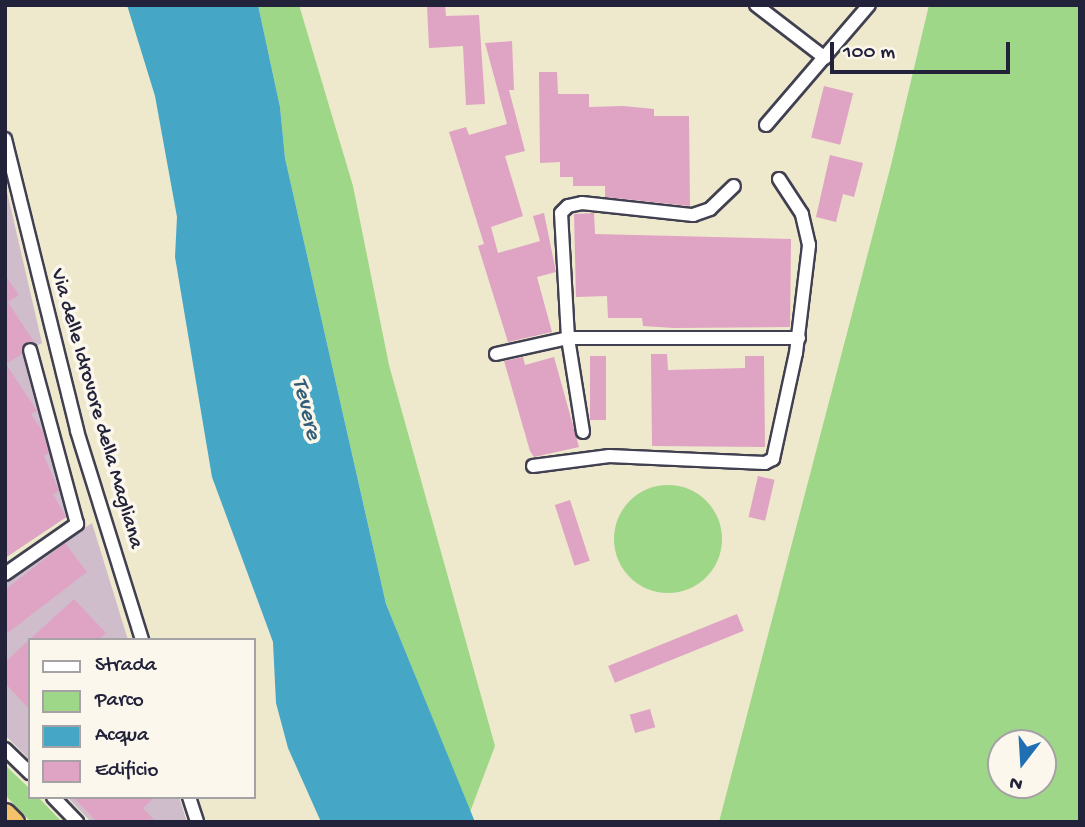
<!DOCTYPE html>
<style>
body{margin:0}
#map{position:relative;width:1085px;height:827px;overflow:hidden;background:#eee8cc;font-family:"Gochi Hand",sans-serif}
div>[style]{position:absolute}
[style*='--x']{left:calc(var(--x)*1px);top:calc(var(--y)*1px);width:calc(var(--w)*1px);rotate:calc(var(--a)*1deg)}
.industrial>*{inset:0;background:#d0bdcc}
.green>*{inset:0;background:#9fd789}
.round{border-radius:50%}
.water>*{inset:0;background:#45a6c5}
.building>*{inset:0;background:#dfa3c4;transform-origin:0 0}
.roads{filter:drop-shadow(2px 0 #414051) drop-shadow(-2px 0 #414051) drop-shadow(0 2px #414051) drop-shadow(0 -2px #414051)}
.minor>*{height:12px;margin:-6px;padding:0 6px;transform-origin:6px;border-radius:6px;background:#fff}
.highway>*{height:19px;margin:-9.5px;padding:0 9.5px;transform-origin:9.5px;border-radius:9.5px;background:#f3c26a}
span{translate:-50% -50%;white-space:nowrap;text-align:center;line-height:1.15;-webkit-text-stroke:7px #fbf7ec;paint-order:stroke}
.street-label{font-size:21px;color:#22223b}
.water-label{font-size:23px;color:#325d79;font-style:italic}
.frame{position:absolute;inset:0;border:7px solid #22223b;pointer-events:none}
.legend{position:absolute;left:28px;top:638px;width:228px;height:161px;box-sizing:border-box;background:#fbf7ec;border:2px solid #a4a2a5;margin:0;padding:9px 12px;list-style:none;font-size:21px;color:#22223b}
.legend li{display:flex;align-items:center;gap:14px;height:35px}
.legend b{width:35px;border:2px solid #a4a2a5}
.north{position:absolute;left:987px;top:729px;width:70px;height:70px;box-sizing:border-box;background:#fbf7ec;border:2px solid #a4a2a5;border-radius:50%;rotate:197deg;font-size:19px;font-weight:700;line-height:28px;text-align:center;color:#22223b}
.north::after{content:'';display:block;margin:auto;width:24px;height:32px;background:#1f6fb2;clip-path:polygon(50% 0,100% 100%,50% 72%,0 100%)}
.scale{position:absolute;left:830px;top:42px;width:180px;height:32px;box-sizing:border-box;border:4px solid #22223b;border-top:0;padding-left:9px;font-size:21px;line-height:24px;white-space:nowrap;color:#22223b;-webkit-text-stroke:5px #fbf7ec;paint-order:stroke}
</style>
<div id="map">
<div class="industrial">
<i style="clip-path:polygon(5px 183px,42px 343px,24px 353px,55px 449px,51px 452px,64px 487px,68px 516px,5px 558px)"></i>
<i style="clip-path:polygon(92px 523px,128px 640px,30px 640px,30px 760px,5px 735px,5px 582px)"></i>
<i style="clip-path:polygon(67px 797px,179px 797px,187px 822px,91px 822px)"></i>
</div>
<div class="green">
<i style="clip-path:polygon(258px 5px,299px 5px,353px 186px,389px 365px,495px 746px,470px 812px,386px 604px,285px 158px,280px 107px)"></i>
<i style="clip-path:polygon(evenodd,929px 5px,1080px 5px,1080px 822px,719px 822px,891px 165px,929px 5px,1001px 743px,1043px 743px,1043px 785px,1001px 785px,1001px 743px)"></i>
<i class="round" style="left:614px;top:485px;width:108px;height:108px"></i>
<i style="clip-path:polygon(5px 765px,30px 789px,30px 797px,38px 797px,62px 822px,31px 822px,5px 795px)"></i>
</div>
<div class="water">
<i style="clip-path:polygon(127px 5px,258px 5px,280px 107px,285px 158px,386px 604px,475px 822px,321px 822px,288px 748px,276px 703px,273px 642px,212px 477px,175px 257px,177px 217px,155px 96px)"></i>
</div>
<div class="building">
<i style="clip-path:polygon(427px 5px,445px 5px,446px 16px,479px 15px,485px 104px,466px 105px,463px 46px,429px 48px)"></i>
<i style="clip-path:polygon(512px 41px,514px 90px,509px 90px,525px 151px,505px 156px,523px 216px,491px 227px,498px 253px,540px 241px,533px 216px,544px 213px,556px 272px,537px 277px,552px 332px,508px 342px,478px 246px,484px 244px,449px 132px,466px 127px,469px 135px,507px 124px,485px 43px)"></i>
<i style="clip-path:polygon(539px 72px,557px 72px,558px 94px,589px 94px,589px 107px,623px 106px,654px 109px,654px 116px,689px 116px,690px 206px,605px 197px,605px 186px,573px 186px,573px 177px,560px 177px,560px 162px,540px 163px)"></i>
<i style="left:824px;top:86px;width:30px;height:53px;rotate:14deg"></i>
<i style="clip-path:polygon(830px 155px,863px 163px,854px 197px,843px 194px,836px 222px,816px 217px)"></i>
<i style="clip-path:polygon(594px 213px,595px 234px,791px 239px,790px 327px,674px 328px,643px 326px,642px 318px,608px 318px,607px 296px,576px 297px,574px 214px)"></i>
<i style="clip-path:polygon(5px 275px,19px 295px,8px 302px,34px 342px,24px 343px,22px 354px,6px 364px,37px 411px,31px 414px,43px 432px,49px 453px,44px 456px,59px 491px,53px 494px,66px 517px,5px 558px)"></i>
<i style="clip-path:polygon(651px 354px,667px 354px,668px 370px,745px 368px,745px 356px,764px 356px,765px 447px,652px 446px)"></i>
<i style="left:590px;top:356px;width:16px;height:64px"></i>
<i style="clip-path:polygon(523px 357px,525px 365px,554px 357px,579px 447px,534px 457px,530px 451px,504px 361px)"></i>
<i style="left:758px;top:476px;width:17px;height:42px;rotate:13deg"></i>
<i style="left:570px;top:500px;width:64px;height:16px;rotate:72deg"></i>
<i style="clip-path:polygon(65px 543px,87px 572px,5px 635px,5px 590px)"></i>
<i style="clip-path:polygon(74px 599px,106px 633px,99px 640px,30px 640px,30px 710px,5px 683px,5px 662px)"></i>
<i style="left:737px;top:614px;width:18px;height:139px;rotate:68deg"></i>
<i style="left:650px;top:709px;width:19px;height:21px;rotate:74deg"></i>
<i style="clip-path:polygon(73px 797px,155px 797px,143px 808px,156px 822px,97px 822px)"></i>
</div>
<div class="roads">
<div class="minor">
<i style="--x:756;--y:5;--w:87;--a:37.5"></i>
<i style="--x:766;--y:125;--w:158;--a:-49.4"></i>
<i style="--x:5;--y:139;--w:301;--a:76.1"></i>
<i style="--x:77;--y:431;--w:219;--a:72.7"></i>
<i style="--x:496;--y:354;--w:74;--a:-12.5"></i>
<i style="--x:568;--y:338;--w:231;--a:0"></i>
<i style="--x:583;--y:432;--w:95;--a:-99.1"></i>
<i style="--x:568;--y:338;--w:125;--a:-93.2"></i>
<i style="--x:561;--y:213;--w:10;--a:-45"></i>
<i style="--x:568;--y:206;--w:14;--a:-12"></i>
<i style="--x:582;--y:203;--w:112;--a:6.2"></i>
<i style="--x:693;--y:215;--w:18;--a:-19"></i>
<i style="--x:710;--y:209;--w:33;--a:-44"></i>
<i style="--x:533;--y:466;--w:77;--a:-7.5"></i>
<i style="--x:609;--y:456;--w:156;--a:2.6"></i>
<i style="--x:765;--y:463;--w:9;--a:-27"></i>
<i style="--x:773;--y:459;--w:108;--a:-77.8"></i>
<i style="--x:796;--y:353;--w:109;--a:-83.1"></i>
<i style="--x:809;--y:245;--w:32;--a:-103"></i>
<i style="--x:802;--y:214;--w:42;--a:-123.3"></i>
<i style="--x:5;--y:574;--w:88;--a:-34.8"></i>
<i style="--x:77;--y:524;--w:180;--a:-105.1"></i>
<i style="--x:5;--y:749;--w:35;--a:44"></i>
<i style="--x:53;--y:797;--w:35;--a:46"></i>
<i style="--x:189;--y:797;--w:26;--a:72"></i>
</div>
<div class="highway">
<i style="--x:5;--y:813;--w:13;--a:45"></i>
</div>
</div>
<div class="street-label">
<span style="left:95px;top:409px;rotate:74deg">Via delle Idrovore della Magliana</span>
</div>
<div class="water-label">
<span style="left:305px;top:409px;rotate:76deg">Tevere</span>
</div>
<div class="frame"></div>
<ul class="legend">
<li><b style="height:9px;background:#fff"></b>Strada</li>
<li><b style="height:19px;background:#9fd789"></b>Parco</li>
<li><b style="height:19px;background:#45a6c5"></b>Acqua</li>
<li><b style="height:19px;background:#dfa3c4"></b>Edificio</li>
</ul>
<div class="north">N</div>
<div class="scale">100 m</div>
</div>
